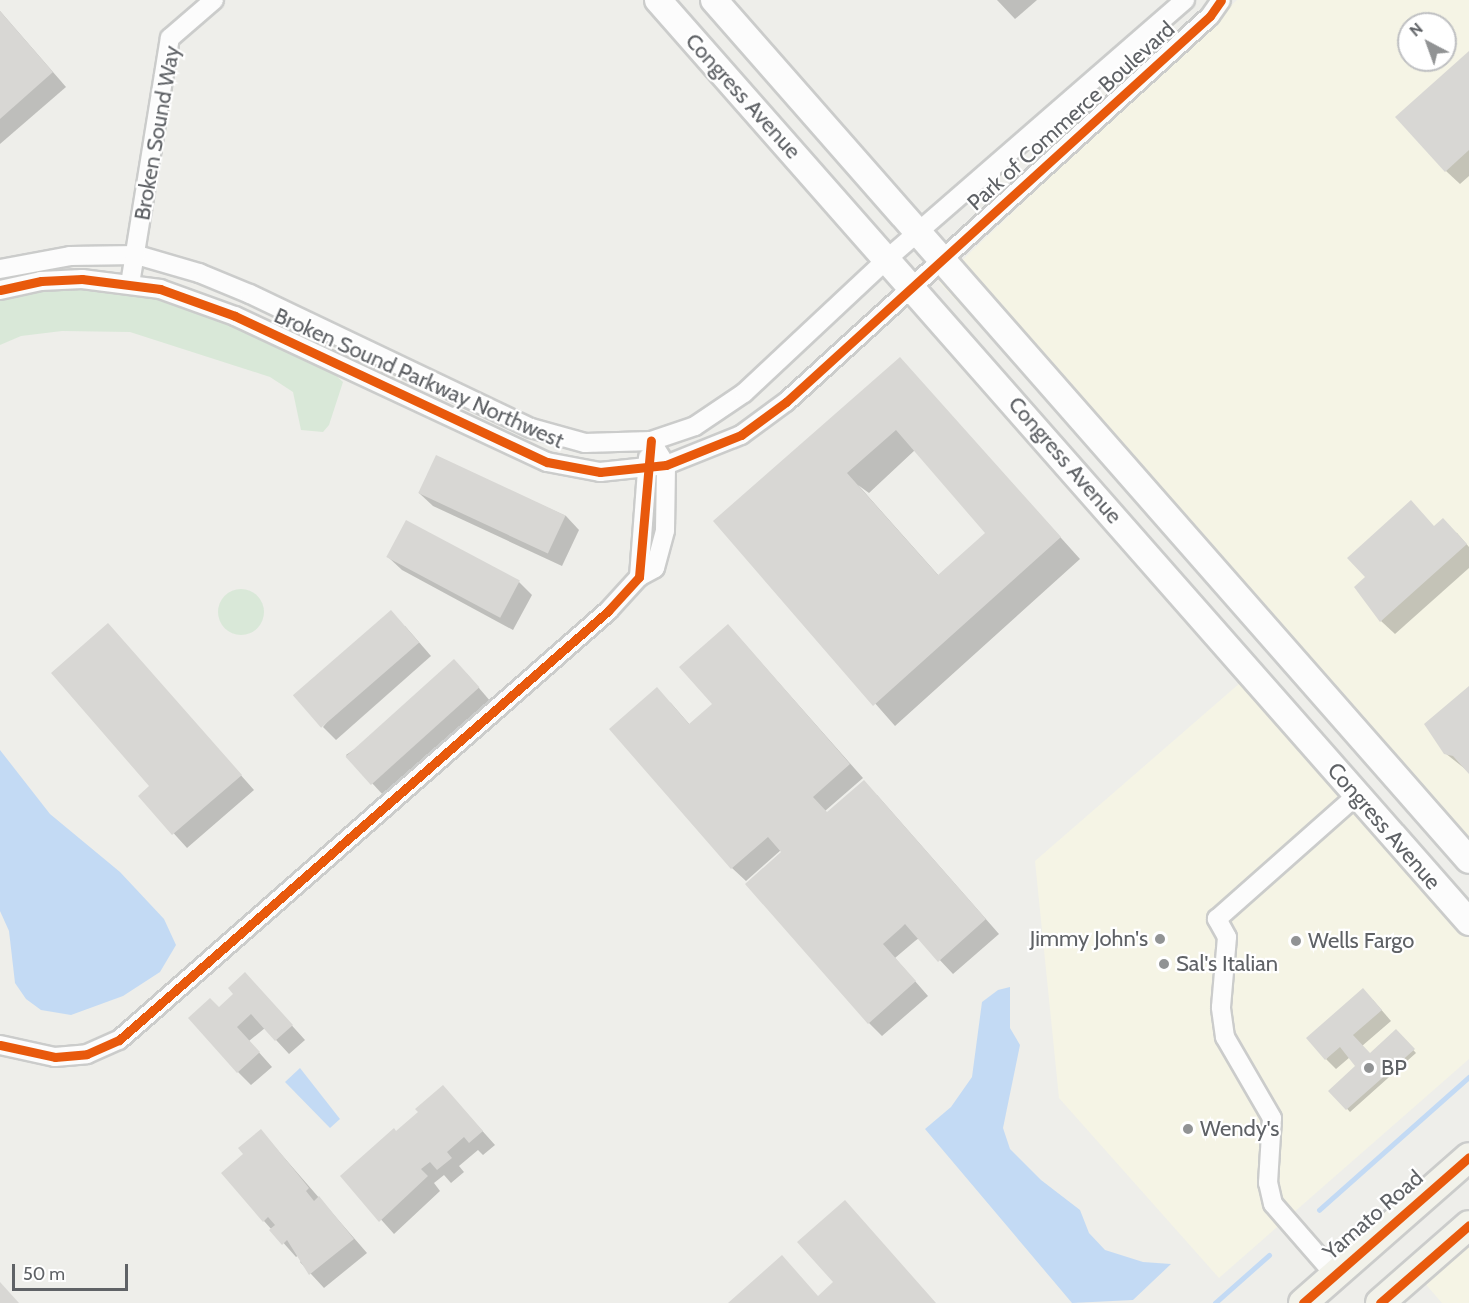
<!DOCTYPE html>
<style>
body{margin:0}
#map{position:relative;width:1469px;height:1303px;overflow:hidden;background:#eeeeea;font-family:Cabin,sans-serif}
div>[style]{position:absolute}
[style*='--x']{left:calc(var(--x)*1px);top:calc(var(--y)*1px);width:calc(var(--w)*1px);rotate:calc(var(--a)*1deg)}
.commercial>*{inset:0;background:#f5f4e5}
.green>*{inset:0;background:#d9e8d8}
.round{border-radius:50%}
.water>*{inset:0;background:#c3daf4}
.shadow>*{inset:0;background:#0003}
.stream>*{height:4.5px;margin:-2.25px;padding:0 2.25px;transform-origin:2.25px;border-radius:2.25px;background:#c3daf4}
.building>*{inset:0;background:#d8d7d4;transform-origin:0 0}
.roads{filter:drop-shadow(2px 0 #cbcccb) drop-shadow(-2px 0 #cbcccb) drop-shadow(0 2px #cbcccb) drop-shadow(0 -2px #cbcccb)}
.minor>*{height:18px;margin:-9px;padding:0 9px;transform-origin:9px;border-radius:9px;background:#fcfcfc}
.secondary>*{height:26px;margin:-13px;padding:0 13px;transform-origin:13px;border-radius:13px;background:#fcfcfc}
.primary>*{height:28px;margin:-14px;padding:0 14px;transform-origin:14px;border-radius:14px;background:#f2f2ea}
.cycleway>*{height:9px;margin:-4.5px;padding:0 4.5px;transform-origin:4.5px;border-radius:4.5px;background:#e8590c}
.dots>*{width:16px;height:16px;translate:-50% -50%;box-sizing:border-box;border:3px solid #fff;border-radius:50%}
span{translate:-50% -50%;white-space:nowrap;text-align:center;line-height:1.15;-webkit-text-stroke:4.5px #fff;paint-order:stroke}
.street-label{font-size:22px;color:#5f6266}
.poi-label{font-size:22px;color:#5f6266}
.right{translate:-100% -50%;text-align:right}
.left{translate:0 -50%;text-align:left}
.north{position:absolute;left:1397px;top:12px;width:60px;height:60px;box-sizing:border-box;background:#fff;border:2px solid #bfc0c2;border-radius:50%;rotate:319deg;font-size:16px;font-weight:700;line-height:24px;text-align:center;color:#5f6266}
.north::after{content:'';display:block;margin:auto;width:21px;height:27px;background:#919394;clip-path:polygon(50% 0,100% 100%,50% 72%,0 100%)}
.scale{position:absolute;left:12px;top:1264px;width:116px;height:27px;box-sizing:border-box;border:3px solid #5f6266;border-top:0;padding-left:8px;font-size:18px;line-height:21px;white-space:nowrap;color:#5f6266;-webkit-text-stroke:4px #fff;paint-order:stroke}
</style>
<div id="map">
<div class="commercial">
<i style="clip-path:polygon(evenodd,1237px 0,1469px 0,1469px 852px,939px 282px,1237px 0,1409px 24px,1445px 24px,1445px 60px,1409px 60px,1409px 24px)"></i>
<i style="clip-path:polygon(1248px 676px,1469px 938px,1469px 1059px,1219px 1278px,1059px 1098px,1035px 861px)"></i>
<i style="clip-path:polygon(1469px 1239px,1469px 1303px,1442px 1303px,1422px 1280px)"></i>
</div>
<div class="green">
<i style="clip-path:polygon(35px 288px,109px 290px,183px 304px,318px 359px,343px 382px,329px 425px,323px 432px,301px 430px,293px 392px,270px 377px,130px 332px,62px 331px,21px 336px,0 345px,0 300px)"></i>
<i class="round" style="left:218px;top:589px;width:46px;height:46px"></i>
</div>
<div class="water">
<i style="clip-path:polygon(0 750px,50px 814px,120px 872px,164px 919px,176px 945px,160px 972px,123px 996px,71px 1015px,41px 1010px,26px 999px,15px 983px,9px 931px,0 911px)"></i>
<i style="clip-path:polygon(1010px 987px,1010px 1028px,1020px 1045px,1003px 1128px,1010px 1149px,1041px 1180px,1080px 1210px,1089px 1233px,1105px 1250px,1143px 1262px,1171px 1264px,1133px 1300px,1072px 1303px,925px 1129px,951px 1107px,972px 1077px,982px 1002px,998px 990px)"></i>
<i style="clip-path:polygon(300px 1068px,340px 1119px,330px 1128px,285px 1082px)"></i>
</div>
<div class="shadow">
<i style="clip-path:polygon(997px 0,1037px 0,1015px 19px)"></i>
<i style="clip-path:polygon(0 11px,66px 87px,0 144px)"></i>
<i style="clip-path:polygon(1469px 53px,1469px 176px,1460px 184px,1446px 171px)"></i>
<i style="clip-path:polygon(evenodd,900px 359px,1080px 559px,895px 726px,715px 521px,900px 359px,915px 450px,987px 534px,939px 576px,858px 485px,869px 493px,915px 450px)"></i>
<i style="clip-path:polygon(436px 457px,566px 516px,579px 530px,562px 566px,433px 506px,419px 493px)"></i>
<i style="clip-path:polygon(1435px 527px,1457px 533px,1469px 547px,1469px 568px,1395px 634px,1381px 621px)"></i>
<i style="clip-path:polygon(388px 557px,519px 582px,532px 595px,513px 630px,402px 570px)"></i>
<i style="clip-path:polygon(108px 625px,254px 790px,187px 848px,140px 796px,151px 786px)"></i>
<i style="clip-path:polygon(405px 626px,431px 656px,336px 740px,323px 727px)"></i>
<i style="clip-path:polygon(741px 640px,863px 778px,825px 811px,827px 814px,877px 795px,999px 934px,953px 974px,919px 938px,915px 941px,895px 958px,928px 996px,882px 1036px,869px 1023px,781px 850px,746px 881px,732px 868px,670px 702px,690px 725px,714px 704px)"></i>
<i style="clip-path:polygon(467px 674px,491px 702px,384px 796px,346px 755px)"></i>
<i style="clip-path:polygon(1469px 688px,1469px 772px,1445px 753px,1426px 724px)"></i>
<i style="clip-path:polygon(258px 988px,305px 1040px,289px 1054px,265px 1028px,249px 1041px,272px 1067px,251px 1085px,238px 1072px,219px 1009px,236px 994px)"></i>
<i style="clip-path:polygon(1373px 1000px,1391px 1021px,1362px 1046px,1370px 1055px,1396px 1031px,1416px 1053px,1350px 1112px,1331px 1091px,1358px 1066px,1350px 1057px,1336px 1069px,1326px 1059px)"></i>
<i style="clip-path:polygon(443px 1087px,495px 1145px,483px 1155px,478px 1150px,459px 1166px,464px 1172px,451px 1183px,444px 1175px,434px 1183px,440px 1191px,394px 1234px,342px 1176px,420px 1113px)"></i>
<i style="clip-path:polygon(261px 1131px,367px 1253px,324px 1288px,300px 1262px,304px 1258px,300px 1254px,296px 1257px,264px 1221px,246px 1155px)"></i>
</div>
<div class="stream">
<i style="--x:1319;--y:1210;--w:200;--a:-41.6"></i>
<i style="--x:1215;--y:1303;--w:72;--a:-41.6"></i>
</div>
<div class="building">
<i style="clip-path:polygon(0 11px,53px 72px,0 119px)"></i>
<i style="clip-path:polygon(1469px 51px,1469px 150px,1445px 172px,1395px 117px)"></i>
<i style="clip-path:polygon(evenodd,900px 357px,1061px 537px,873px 706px,713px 521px,900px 357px,896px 430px,985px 533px,938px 575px,847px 473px,896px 430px)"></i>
<i style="left:436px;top:455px;width:143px;height:42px;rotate:25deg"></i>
<i style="clip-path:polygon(1411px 500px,1434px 526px,1443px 518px,1467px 544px,1380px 622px,1354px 587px,1365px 577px,1347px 558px)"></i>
<i style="left:406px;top:520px;width:129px;height:42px;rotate:28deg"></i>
<i style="left:391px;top:610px;width:43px;height:130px;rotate:49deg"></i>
<i style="clip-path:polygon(108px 623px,242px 775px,172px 835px,138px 796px,149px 786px,51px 673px)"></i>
<i style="clip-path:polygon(728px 624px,850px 764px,813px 797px,827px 812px,864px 780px,986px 919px,938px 962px,905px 924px,901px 928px,883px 944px,916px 981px,868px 1024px,745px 884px,781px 852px,768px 837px,731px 869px,609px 729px,657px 687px,689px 724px,712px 704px,679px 667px)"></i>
<i style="left:454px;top:659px;width:38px;height:146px;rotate:48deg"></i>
<i style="clip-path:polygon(1469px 686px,1469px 774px,1453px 756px,1444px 754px,1424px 724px)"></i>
<i style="clip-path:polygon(245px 972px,293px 1025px,275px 1041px,251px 1014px,237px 1027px,260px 1052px,237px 1073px,188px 1018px,210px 998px,219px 1007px,233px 994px,228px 988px)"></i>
<i style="clip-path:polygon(1363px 988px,1382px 1010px,1353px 1035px,1370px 1053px,1396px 1029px,1415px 1049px,1346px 1110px,1328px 1091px,1355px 1066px,1340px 1047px,1325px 1060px,1306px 1038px)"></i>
<i style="clip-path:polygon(443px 1085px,483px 1131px,469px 1143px,464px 1137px,447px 1152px,452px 1158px,437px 1170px,430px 1162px,421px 1169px,428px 1176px,379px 1222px,340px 1176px,394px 1128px,396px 1131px,418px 1112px,415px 1109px)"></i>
<i style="clip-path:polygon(261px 1129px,309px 1188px,306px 1191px,314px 1201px,319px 1196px,354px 1239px,309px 1275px,287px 1240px,282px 1245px,269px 1230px,275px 1225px,268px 1217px,263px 1222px,221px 1173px,243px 1154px,238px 1148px)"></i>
<i style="clip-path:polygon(845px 1200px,936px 1303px,728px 1303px,782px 1255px,818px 1296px,833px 1282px,797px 1242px)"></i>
<i style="clip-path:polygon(0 1282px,19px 1303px,0 1303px)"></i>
</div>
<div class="roads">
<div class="minor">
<i style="--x:0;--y:269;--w:71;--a:-10.5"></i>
<i style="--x:70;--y:256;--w:67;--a:-0.9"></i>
<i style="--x:137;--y:255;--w:65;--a:16.2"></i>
<i style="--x:199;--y:273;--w:55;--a:22.4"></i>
<i style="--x:250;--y:294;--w:311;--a:25.5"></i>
<i style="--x:531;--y:428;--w:56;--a:15.5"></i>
<i style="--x:585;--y:443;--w:66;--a:-1.7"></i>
<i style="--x:651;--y:441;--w:46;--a:-18.8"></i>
<i style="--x:695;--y:426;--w:59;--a:-34"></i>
<i style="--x:744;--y:393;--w:196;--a:-43.1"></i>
<i style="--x:887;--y:259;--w:395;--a:-41"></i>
<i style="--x:130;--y:284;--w:249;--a:-80.8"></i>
<i style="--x:170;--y:38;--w:58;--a:-40.8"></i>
<i style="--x:0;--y:290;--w:42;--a:-12.4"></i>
<i style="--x:41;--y:281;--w:41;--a:-2.8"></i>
<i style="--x:82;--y:279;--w:79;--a:7.3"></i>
<i style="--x:160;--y:289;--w:80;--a:19.8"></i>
<i style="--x:235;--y:316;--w:344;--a:25.1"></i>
<i style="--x:547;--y:462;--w:54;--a:10.7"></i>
<i style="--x:600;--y:472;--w:66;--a:-6.1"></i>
<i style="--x:666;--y:465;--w:81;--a:-21.8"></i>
<i style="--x:741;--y:435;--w:56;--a:-36.3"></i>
<i style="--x:786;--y:402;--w:573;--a:-42.31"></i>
<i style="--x:1210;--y:16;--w:19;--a:-55"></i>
<i style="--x:639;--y:577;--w:120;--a:-85.7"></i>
<i style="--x:0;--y:1045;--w:56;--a:12.3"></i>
<i style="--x:55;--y:1057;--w:32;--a:-5"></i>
<i style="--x:87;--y:1054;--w:35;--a:-24"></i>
<i style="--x:119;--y:1040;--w:651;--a:-41.26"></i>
<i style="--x:608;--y:611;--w:46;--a:-47.6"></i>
<i style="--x:639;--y:577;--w:18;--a:-29"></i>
<i style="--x:655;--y:568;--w:39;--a:-75"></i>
<i style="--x:665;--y:530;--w:65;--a:-89.1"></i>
<i style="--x:666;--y:465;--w:28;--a:-122"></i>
<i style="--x:1335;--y:1275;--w:94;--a:-131.1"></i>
<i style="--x:1273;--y:1204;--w:22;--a:-103"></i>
<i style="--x:1268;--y:1183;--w:65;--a:-86.5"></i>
<i style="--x:1272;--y:1118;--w:94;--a:-120.1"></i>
<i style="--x:1225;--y:1037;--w:30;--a:-98"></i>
<i style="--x:1221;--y:1007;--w:70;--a:-85.1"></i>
<i style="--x:1227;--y:937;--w:21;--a:-119"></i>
<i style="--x:1217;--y:919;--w:187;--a:-41.5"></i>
</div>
<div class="secondary">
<i style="--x:658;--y:0;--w:1228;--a:48.66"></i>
<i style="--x:714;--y:0;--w:1144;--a:48.72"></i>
</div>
<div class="primary">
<i style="--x:1303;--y:1303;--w:221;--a:-41.3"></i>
<i style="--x:1380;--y:1303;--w:118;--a:-41.2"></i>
</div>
</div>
<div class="cycleway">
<i style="--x:0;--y:290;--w:42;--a:-12.4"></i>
<i style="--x:41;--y:281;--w:41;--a:-2.8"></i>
<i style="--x:82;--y:279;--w:79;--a:7.3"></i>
<i style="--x:160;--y:289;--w:80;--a:19.8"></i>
<i style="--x:235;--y:316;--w:344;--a:25.1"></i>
<i style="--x:547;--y:462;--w:54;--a:10.7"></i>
<i style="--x:600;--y:472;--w:66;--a:-6.1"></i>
<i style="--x:666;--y:465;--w:81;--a:-21.8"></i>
<i style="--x:741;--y:435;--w:56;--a:-36.3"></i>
<i style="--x:786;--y:402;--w:573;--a:-42.31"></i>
<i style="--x:1210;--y:16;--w:19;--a:-55"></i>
<i style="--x:0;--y:1045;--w:56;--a:12.3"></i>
<i style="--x:55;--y:1057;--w:32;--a:-5"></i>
<i style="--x:87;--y:1054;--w:35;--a:-24"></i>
<i style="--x:119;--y:1040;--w:651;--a:-41.26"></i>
<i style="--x:608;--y:611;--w:46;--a:-47.6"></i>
<i style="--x:639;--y:577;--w:137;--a:-85"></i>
<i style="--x:1303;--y:1303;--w:221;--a:-41.3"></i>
<i style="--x:1380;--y:1303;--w:118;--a:-41.2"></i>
</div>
<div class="dots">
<i style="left:1160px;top:939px;background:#919394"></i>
<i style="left:1296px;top:941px;background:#919394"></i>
<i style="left:1164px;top:964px;background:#919394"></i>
<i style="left:1369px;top:1068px;background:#919394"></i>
<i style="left:1188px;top:1129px;background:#919394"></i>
</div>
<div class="street-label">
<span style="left:743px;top:96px;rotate:48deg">Congress Avenue</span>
<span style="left:1071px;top:116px;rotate:-42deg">Park of Commerce Boulevard</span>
<span style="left:157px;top:133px;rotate:-80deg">Broken Sound Way</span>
<span style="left:419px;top:378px;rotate:24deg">Broken Sound Parkway Northwest</span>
<span style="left:1065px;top:460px;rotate:49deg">Congress Avenue</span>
<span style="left:1384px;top:826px;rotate:49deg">Congress Avenue</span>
<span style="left:1373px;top:1215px;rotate:-41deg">Yamato Road</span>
</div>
<div class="poi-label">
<span class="right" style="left:1148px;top:939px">Jimmy John's</span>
<span class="left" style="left:1308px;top:941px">Wells Fargo</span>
<span class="left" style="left:1176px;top:964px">Sal's Italian</span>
<span class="left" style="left:1381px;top:1068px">BP</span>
<span class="left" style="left:1200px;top:1129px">Wendy's</span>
</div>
<div class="north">N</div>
<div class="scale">50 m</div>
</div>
